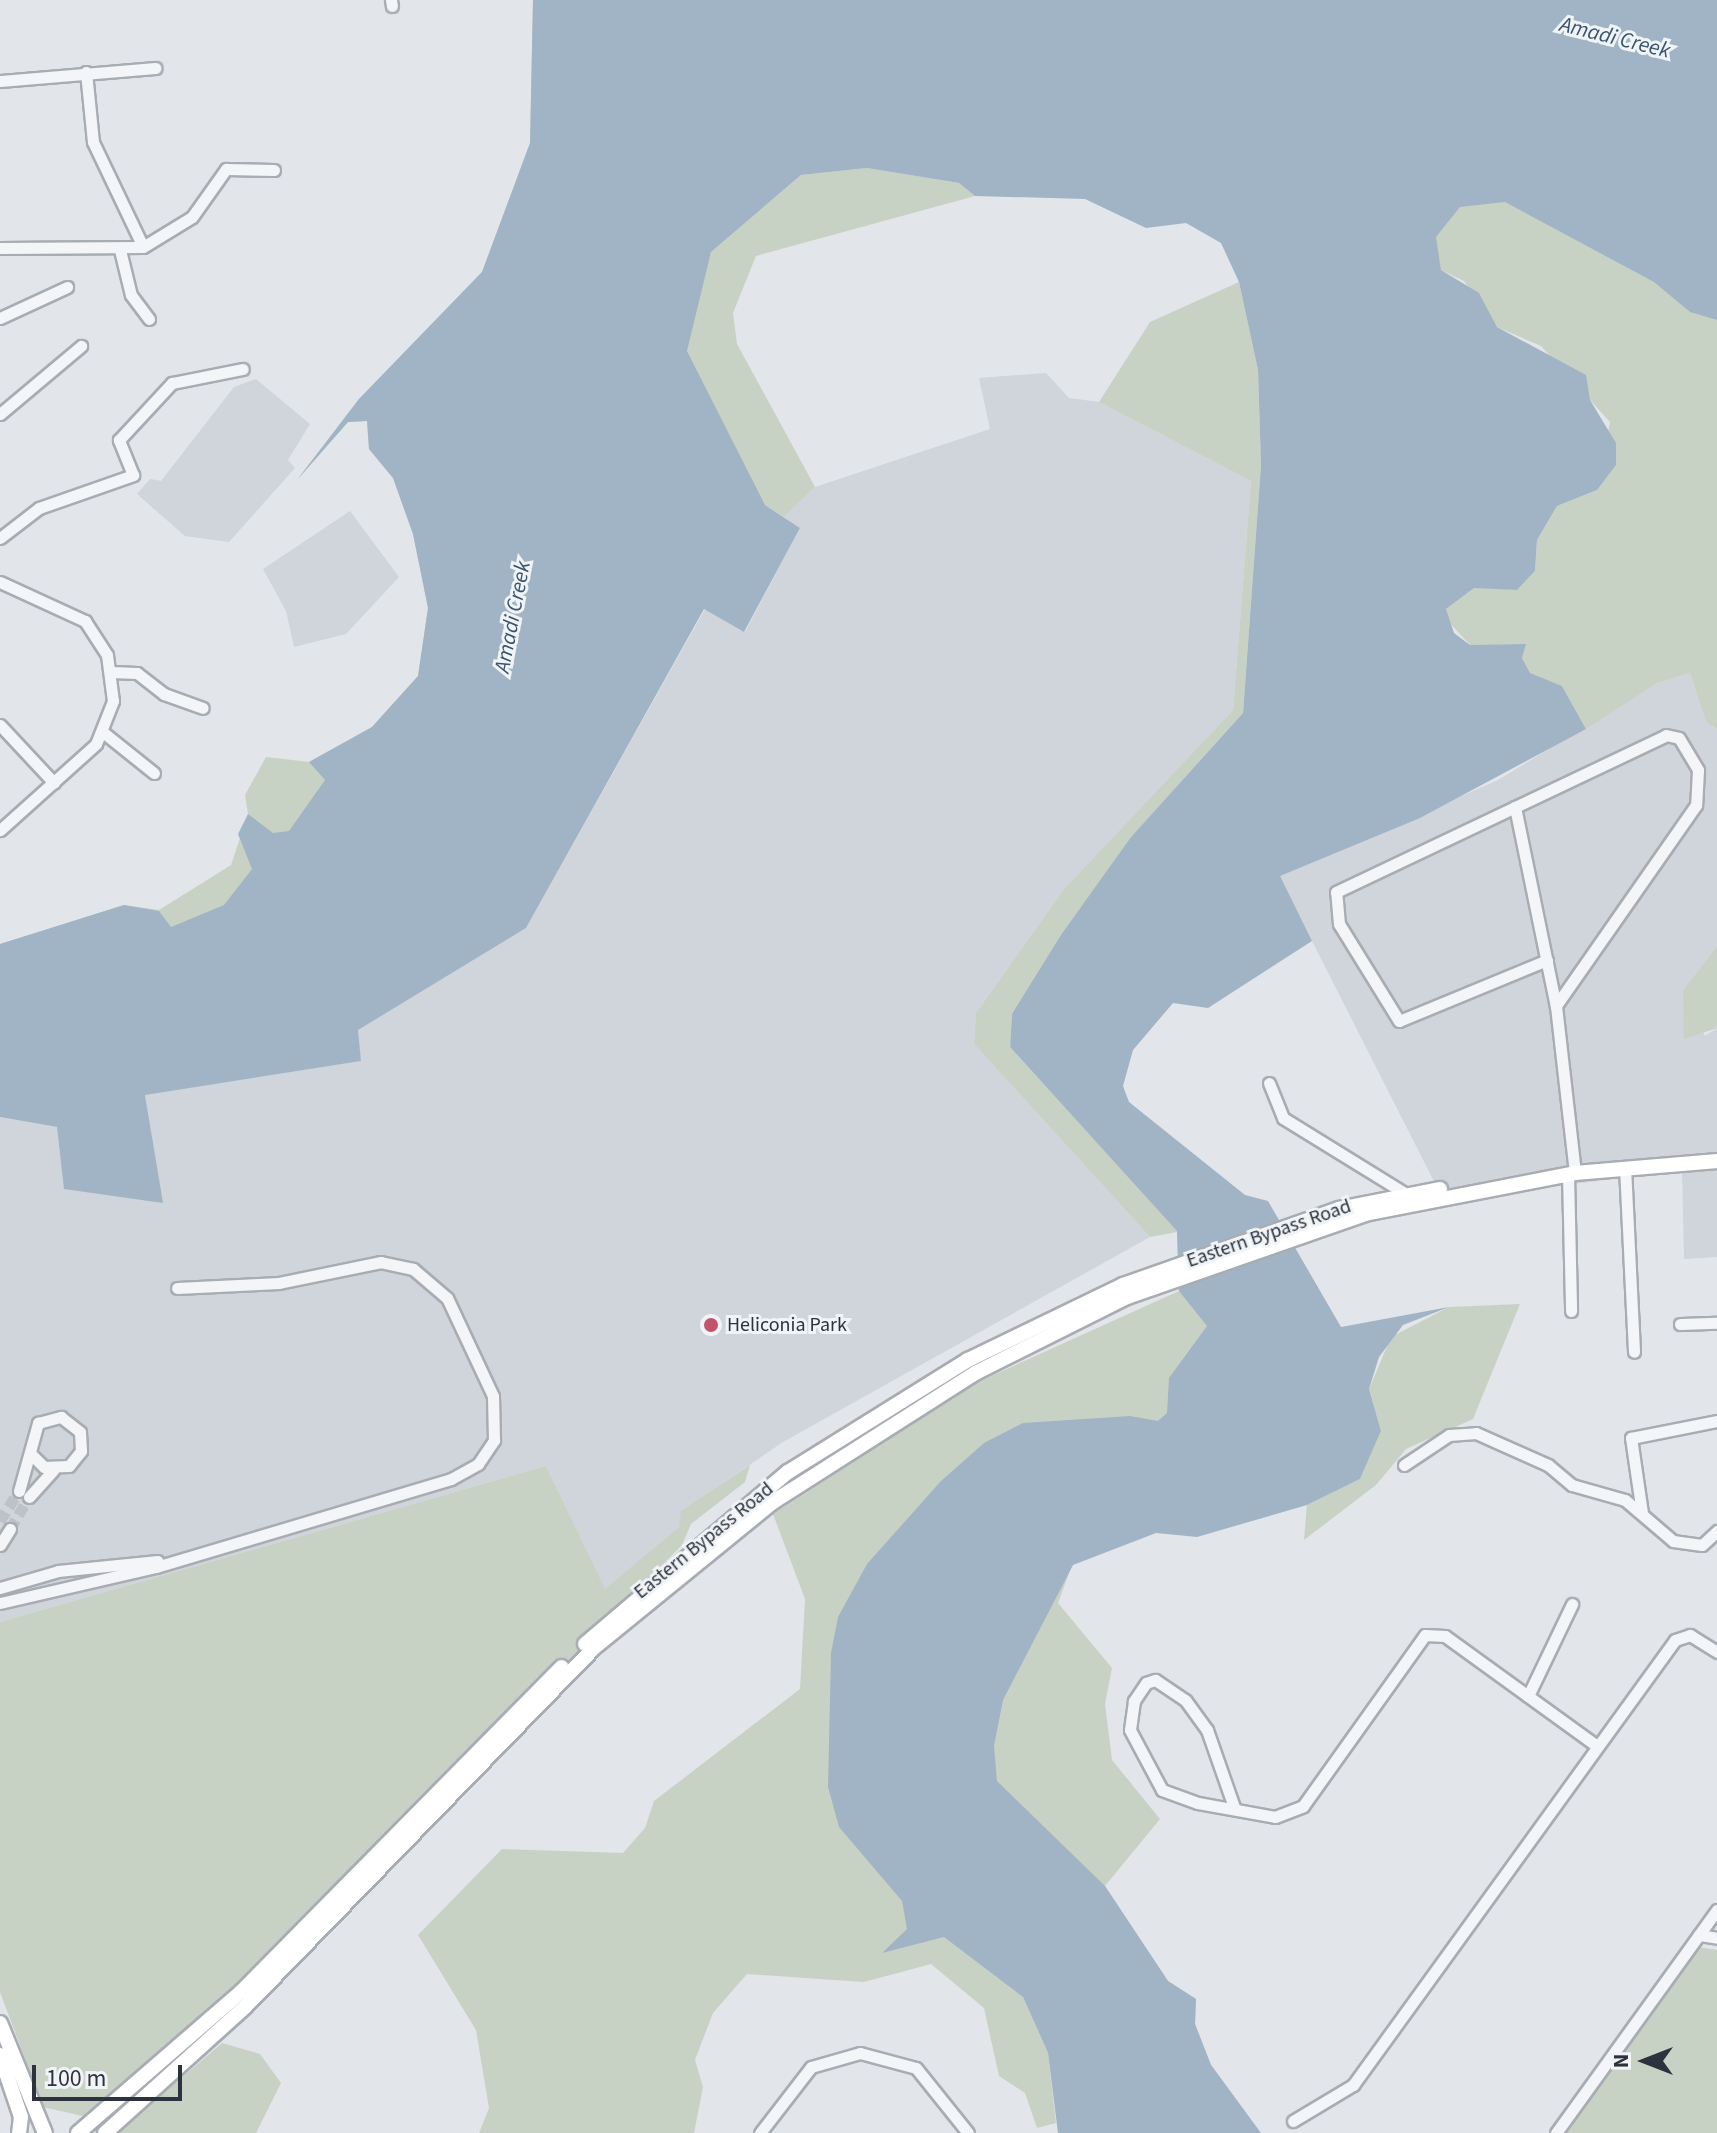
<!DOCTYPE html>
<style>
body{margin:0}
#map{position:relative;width:1717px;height:2133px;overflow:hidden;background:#e2e5e9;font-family:"Source Sans 3",sans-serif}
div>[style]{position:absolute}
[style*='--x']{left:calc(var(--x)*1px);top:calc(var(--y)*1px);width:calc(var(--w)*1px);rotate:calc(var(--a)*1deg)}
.built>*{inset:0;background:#d0d4db}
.green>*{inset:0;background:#c8d2c4}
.water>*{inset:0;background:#a1b4c5}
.minor-tunnel>*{height:11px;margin-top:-5.5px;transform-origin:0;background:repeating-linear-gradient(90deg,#bec1c7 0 11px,transparent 0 16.5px)}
.roads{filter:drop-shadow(2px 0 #a8acb3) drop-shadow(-2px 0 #a8acb3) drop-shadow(0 2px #a8acb3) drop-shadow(0 -2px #a8acb3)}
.minor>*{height:11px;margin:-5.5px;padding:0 5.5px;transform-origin:5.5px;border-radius:5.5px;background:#f4f5f8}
.major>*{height:14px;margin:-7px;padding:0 7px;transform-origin:7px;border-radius:7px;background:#fff}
.dots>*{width:22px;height:22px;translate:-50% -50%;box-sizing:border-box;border:4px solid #f1f4f6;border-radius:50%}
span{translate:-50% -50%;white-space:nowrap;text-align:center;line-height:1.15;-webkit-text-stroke:6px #f1f4f6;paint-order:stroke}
.street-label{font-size:20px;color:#2c333f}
.poi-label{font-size:20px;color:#2c333f}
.left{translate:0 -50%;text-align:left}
.water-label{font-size:22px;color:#3a536f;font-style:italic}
.north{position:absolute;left:1605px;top:2021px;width:80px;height:80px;-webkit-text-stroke:6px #f1f4f6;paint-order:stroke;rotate:270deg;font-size:22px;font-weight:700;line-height:32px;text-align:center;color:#2c333f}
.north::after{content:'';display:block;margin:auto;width:28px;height:36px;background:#2c333f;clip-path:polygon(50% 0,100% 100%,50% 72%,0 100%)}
.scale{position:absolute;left:32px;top:2065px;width:150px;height:36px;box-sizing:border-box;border:4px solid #2c333f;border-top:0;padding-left:10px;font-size:24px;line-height:28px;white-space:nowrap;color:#2c333f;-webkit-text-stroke:6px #f1f4f6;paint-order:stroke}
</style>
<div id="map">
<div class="built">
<i style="clip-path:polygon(1046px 373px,1069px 398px,1099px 402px,1251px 481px,1233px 710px,1064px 889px,976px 1013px,974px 1044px,1150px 1237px,783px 1442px,682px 1511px,679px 1527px,605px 1590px,546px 1466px,0 1622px,0 1117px,57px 1127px,162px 1202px,145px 1094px,361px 1061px,357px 1030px,526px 928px,705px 609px,745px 632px,800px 528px,784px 517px,815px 487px,990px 429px,979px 378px)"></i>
<i style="clip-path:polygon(256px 379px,310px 424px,288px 460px,295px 468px,229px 542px,185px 536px,137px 494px,150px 479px,161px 481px,234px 387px)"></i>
<i style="clip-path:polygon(350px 511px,399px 577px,346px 634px,294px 647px,286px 611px,263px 569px)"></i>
<i style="clip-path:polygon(1690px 673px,1706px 722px,1717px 729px,1717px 946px,1683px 990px,1705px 1036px,1717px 1028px,1717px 1257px,1684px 1259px,1682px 1170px,1444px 1201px,1279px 876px,1498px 780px,1657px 683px)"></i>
</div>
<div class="green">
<i style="clip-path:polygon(533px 0,547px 72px,438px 651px,316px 830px,176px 946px,0 944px,124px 905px,159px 910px,231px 865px,248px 814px,245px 795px,266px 757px,309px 762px,372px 727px,418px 676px,428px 608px,413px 534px,393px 478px,369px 449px,367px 421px,348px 422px,297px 480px,359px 399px,482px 272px,530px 143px)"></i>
<i style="clip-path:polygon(867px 168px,959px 183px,975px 196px,756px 256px,733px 313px,737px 344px,815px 487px,784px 517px,765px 505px,735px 458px,687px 351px,688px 328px,711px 252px,801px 175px)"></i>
<i style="clip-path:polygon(1470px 189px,1717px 264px,1717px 729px,1706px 722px,1690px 673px,1657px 683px,1586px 729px,1562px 686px,1530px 674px,1522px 658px,1525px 645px,1470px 645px,1448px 621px,1446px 609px,1474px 587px,1517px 590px,1535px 571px,1537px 540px,1557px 506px,1597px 490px,1610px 422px,1541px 346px,1497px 327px,1464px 281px,1441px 270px,1435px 236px)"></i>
<i style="clip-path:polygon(1239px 282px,1258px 370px,1261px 465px,1243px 713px,1131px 837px,1012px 1014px,1010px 1047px,1169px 1220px,1217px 1288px,1229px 1317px,1158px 1427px,1034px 1449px,956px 1931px,1023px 1997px,1048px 2053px,1056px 2123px,1037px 2128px,1025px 2093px,999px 2076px,984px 2008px,931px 1964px,864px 1982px,747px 1974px,713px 2013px,695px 2060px,703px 2087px,694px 2133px,479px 2133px,489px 2108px,476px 2030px,418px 1935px,502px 1849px,623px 1853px,645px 1828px,654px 1801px,800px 1689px,805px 1599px,773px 1514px,976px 1383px,1179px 1291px,1177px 1232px,1150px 1237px,974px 1044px,976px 1013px,1064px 889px,1233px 710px,1251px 481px,1099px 402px,1150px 322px)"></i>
<i style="clip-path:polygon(1717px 946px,1717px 1028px,1684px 1039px,1683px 990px)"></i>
<i style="clip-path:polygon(1520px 1304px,1473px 1419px,1406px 1449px,1376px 1485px,1304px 1540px,1307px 1505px,1360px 1479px,1381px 1431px,1369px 1389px,1391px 1337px,1449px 1307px)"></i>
<i style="clip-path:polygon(750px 1465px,745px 1482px,691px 1524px,682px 1545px,284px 1949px,87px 2117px,43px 2107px,0 1992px,0 1622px,546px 1466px,605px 1589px,679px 1527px,681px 1511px)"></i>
<i style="clip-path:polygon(1072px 1565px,1058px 1603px,1112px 1668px,1105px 1704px,1112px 1760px,1160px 1819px,1105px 1886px,1168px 1981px,1196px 1999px,1195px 2024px,1211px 2065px,1261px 2133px,997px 1781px,965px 1654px)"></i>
<i style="clip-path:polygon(1698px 1947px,1717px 1950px,1717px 2133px,1567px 2133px)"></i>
<i style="clip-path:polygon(222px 2043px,260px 2054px,281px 2083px,256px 2133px,117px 2133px)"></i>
</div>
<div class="water">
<i style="clip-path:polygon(533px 0,1717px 0,1717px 320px,1690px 312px,1654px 282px,1505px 202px,1460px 207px,1436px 237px,1441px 270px,1479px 293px,1497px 327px,1586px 375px,1590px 400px,1616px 443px,1616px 465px,1597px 490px,1557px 506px,1537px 540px,1535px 571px,1517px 590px,1474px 588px,1446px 609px,1454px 633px,1470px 645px,1526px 644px,1522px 658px,1530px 673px,1562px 686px,1586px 729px,1420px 818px,1280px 876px,1312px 941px,1208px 1008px,1173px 1003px,1133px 1050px,1123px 1086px,1129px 1102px,1245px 1195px,1268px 1201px,1341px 1327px,1449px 1307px,1403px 1325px,1379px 1357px,1369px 1389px,1381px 1431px,1360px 1479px,1307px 1505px,1197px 1537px,1156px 1533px,1073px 1565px,1003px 1700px,994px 1746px,997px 1781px,1105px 1886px,1168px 1981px,1196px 1999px,1195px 2024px,1211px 2065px,1261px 2133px,1058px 2133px,1048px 2053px,1023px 1997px,944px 1937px,882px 1953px,907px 1929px,902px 1901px,839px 1827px,828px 1787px,831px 1653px,838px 1617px,867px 1564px,941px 1481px,984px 1443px,1023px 1423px,1130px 1416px,1158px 1421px,1167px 1413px,1169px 1378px,1207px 1326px,1179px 1291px,1177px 1231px,1010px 1047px,1012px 1014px,1061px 935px,1131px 837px,1243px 713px,1261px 465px,1258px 370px,1239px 282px,1221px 243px,1186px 223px,1146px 228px,1085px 199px,975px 196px,959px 183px,867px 168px,801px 175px,711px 252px,687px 351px,765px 505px,800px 528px,744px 632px,704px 609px,526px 928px,358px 1030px,361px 1061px,145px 1095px,163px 1203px,64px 1189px,57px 1127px,0 1117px,0 944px,124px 905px,159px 911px,171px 927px,224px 905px,252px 869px,238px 834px,248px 814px,273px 833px,289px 831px,325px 780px,309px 762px,372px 727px,418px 676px,428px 608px,413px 534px,393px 478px,369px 449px,367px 421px,348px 422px,297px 480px,359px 399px,482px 272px,530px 143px)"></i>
</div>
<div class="minor-tunnel">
<i style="--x:0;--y:1521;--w:36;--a:-58"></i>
<i style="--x:10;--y:1529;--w:37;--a:-59"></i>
</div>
<div class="roads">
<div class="minor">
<i style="--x:391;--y:0;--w:6;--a:81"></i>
<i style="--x:86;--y:72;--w:70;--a:84.3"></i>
<i style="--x:93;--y:142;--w:116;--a:64.5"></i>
<i style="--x:0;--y:81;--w:156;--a:-4.8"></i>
<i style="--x:0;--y:248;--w:143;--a:-0.4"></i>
<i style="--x:143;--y:247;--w:57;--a:-31.5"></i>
<i style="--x:192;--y:217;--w:59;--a:-54.7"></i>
<i style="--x:226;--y:169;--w:48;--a:1.2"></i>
<i style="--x:120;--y:250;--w:46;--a:76.3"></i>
<i style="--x:131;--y:295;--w:30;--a:53"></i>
<i style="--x:0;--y:318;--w:74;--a:-24.8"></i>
<i style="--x:0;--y:414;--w:106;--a:-40"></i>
<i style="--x:0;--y:538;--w:49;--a:-37.6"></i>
<i style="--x:39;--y:508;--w:100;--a:-19.3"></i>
<i style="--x:133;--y:475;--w:38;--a:-112"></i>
<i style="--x:119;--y:440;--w:78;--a:-47.1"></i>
<i style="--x:172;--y:383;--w:72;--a:-11.2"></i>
<i style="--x:0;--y:582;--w:94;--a:24.6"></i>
<i style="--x:85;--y:621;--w:40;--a:57.1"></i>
<i style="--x:107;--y:655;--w:46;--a:82.6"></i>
<i style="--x:113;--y:701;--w:46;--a:111.6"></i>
<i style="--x:96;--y:744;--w:129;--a:138.1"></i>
<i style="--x:111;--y:672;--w:26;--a:2"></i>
<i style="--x:137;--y:673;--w:34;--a:38"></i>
<i style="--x:164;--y:694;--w:41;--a:19.7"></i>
<i style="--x:0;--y:725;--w:79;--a:47"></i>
<i style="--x:104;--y:733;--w:64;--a:38.7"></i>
<i style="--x:1515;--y:807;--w:203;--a:78.4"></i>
<i style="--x:1556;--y:1006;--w:168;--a:83.5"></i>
<i style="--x:1547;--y:960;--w:160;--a:157.6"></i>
<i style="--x:1399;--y:1021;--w:114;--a:-121.7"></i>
<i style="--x:1339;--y:924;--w:32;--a:-95"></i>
<i style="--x:1336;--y:892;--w:365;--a:-25.4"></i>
<i style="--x:1666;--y:735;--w:13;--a:13"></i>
<i style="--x:1679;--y:738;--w:37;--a:59"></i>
<i style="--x:1698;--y:770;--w:35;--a:93"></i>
<i style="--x:1696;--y:805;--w:245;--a:124.9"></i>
<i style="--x:1269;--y:1083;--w:38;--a:68"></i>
<i style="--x:1283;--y:1118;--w:145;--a:31.7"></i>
<i style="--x:1625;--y:1167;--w:185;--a:87.2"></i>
<i style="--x:1568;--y:1174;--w:137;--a:88.7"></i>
<i style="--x:1680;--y:1324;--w:37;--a:-2"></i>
<i style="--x:1404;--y:1465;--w:54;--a:-33.7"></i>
<i style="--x:1449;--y:1435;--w:27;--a:-4"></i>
<i style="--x:1476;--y:1433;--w:79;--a:24"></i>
<i style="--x:1548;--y:1465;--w:31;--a:40"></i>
<i style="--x:1572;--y:1485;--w:55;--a:15.8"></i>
<i style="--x:1625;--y:1500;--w:63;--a:40.5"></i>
<i style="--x:1673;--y:1541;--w:29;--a:8"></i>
<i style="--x:1702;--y:1545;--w:21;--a:-43"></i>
<i style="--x:19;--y:1491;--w:71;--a:-74.4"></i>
<i style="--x:38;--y:1423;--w:24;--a:-15"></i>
<i style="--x:61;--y:1417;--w:24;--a:38"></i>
<i style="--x:80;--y:1432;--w:19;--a:87"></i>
<i style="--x:81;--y:1451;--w:19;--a:129"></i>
<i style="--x:69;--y:1466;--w:25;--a:178"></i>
<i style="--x:44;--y:1467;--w:18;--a:-135"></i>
<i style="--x:29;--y:1497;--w:36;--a:-48"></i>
<i style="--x:1642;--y:1513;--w:76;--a:-98.3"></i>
<i style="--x:1631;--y:1438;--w:88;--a:-11.2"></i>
<i style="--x:0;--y:1545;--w:19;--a:-58"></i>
<i style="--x:0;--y:1588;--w:60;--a:-16.3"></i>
<i style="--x:58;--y:1571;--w:100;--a:-5.8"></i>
<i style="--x:0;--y:1603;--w:160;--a:-13"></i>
<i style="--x:156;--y:1567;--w:308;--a:-16.6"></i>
<i style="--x:451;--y:1479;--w:31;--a:-29"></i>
<i style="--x:478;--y:1464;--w:29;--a:-56"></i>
<i style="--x:494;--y:1440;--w:44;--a:-91.3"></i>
<i style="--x:493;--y:1396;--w:108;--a:-115.1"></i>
<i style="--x:447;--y:1298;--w:45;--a:-139.5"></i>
<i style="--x:413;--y:1269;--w:33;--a:-168"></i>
<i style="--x:381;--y:1262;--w:104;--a:168.4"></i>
<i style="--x:279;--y:1283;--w:102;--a:177.2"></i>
<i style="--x:1528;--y:1696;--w:102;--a:-64.4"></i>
<i style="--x:1234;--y:1807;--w:82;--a:-109.3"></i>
<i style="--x:1207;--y:1730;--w:37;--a:-126"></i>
<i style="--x:1185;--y:1700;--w:36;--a:-146"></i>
<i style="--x:1155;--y:1680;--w:9;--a:162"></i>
<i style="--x:1146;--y:1683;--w:22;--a:124"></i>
<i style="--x:1134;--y:1701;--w:29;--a:98"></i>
<i style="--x:1130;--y:1730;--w:68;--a:61.9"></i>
<i style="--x:1162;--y:1790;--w:38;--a:20"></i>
<i style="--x:1198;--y:1803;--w:78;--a:10.3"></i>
<i style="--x:1275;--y:1817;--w:30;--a:-21"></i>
<i style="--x:1303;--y:1806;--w:210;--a:-54.5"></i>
<i style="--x:1425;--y:1635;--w:20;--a:3"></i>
<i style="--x:1445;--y:1636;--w:188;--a:35.9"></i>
<i style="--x:1699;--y:1935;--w:18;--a:9"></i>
<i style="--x:1293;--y:2121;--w:70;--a:-31"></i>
<i style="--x:1353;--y:2085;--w:549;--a:-54.11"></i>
<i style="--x:1675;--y:1640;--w:16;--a:-18"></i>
<i style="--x:1690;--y:1635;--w:32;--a:32"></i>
<i style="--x:760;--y:2133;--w:83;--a:-52.3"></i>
<i style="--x:811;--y:2067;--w:51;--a:-15.9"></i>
<i style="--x:860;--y:2053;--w:58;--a:15"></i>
<i style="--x:916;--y:2068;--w:83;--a:51.3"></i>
<i style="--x:1556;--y:2133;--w:275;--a:-54.2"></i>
</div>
<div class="major">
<i style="--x:585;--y:1644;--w:266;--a:-40.3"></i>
<i style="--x:788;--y:1472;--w:212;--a:-31.9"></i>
<i style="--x:968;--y:1360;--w:172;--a:-25.8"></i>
<i style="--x:1123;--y:1285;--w:229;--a:-19.4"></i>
<i style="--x:1339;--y:1209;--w:103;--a:-11.2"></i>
<i style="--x:0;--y:2023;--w:119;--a:67.8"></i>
<i style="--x:0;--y:2055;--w:65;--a:71.3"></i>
<i style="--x:21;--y:2117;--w:16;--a:97"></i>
<i style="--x:78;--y:2133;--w:217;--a:-40.9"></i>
<i style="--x:242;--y:1991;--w:455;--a:-45.4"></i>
<i style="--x:105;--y:2133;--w:188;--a:-42"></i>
<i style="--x:245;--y:2007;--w:502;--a:-45.81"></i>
<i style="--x:595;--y:1647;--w:230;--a:-39.2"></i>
<i style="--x:773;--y:1502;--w:242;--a:-32.5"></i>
<i style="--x:977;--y:1372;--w:168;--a:-26.6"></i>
<i style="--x:1127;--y:1297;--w:252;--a:-19.2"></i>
<i style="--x:1365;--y:1214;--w:214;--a:-11"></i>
<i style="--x:1575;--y:1173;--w:143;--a:-4.8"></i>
</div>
</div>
<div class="dots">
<i style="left:711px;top:1325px;background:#c15468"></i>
</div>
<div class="street-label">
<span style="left:1269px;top:1234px;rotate:-19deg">Eastern Bypass Road</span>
<span style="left:704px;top:1541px;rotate:-39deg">Eastern Bypass Road</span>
</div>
<div class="poi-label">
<span class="left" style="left:727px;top:1325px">Heliconia Park</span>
</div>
<div class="water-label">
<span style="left:1615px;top:38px;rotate:14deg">Amadi Creek</span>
<span style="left:513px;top:617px;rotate:-79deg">Amadi Creek</span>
</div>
<div class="north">N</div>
<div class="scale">100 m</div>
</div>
